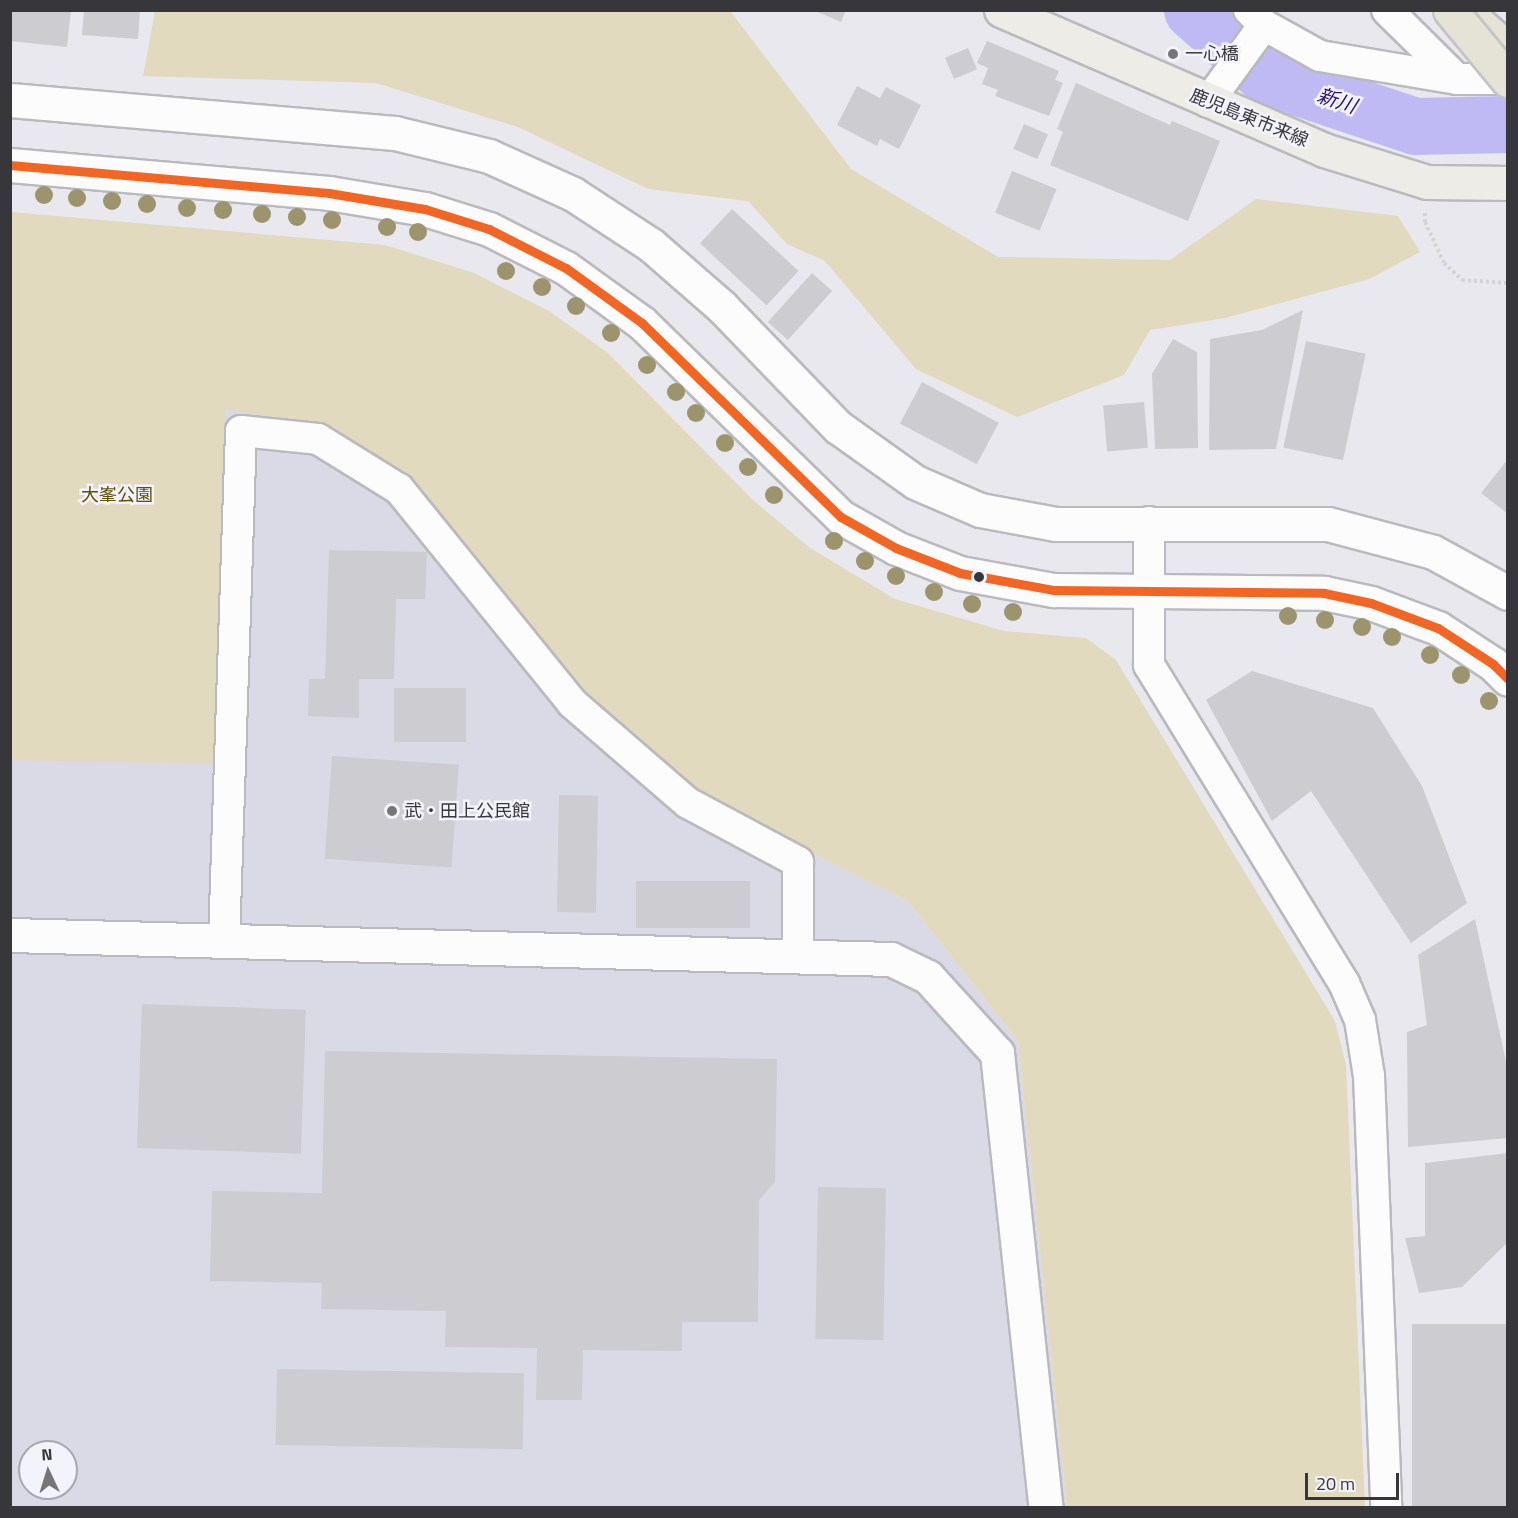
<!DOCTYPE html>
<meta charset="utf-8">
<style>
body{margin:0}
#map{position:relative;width:1518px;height:1518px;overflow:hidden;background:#e8e8ee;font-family:"Titillium Web","Noto Sans JP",sans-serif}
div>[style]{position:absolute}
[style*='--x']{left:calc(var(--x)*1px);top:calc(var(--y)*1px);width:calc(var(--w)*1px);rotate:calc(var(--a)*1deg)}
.built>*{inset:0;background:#dadae6}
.green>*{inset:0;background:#e1dabe}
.river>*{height:57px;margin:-28.5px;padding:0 28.5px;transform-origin:28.5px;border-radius:28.5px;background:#bfbaf4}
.building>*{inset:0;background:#ccccd1;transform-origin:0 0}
.path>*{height:4px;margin-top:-2px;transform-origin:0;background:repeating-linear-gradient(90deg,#d4d4d5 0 3px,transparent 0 6px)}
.roads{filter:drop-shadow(2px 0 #b9b9be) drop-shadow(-2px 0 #b9b9be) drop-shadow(0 2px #b9b9be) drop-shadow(0 -2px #b9b9be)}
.minor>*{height:30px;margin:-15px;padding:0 15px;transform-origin:15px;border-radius:15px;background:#fcfcfc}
.tertiary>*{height:33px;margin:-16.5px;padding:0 16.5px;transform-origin:16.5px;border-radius:16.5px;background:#fcfcfc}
.primary>*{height:33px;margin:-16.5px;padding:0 16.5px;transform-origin:16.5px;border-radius:16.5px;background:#eeece6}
.motorway>*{height:33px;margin:-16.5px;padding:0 16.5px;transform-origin:16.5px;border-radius:16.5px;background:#e5e2d6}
.bridges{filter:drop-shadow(2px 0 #c4c4c6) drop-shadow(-2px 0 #c4c4c6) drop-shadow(0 2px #c4c4c6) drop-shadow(0 -2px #c4c4c6)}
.motorway-bridge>*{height:33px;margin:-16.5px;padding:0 16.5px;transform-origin:16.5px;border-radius:16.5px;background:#e5e2d6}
.bus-1>*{height:9px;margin:-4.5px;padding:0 4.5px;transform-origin:4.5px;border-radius:4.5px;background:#f26522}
.trees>*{width:18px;height:18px;margin:-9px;border-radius:50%;background:#9c946d}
.dots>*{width:16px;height:16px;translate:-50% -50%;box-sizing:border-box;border:3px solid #f3f3fe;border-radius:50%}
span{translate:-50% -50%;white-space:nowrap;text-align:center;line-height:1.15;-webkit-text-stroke:5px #f3f3fe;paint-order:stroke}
.poi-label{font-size:18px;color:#37373b}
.left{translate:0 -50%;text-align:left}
.street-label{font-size:18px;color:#37373b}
.park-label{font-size:18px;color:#5d4f04}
.water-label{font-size:20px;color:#2c0f6c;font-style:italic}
.frame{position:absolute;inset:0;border:12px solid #37373b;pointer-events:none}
.north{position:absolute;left:18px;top:1440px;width:60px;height:60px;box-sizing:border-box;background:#f3f3fe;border:2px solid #a8a8b0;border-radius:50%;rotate:356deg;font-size:16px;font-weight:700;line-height:24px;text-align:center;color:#37373b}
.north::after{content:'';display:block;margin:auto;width:21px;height:27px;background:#75757a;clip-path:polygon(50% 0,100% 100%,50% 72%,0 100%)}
.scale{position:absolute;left:1305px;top:1473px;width:94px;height:27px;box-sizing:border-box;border:3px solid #37373b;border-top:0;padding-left:8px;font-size:18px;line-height:21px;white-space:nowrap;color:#37373b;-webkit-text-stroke:4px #f3f3fe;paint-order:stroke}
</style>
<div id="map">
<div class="built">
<i style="clip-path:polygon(evenodd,11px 364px,322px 426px,415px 485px,576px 686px,697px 796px,908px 901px,1018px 1041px,1067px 1507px,11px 1508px,11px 364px,30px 1452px,66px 1452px,66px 1488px,30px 1488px,30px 1452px)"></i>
</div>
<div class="green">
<i style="clip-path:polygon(155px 11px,730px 11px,851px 169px,998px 257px,1170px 260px,1256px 199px,1398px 216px,1420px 252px,1369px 279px,1225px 318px,1150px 330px,1124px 375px,1017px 417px,916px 369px,825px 261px,787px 244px,748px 201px,648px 189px,518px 127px,376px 83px,143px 76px)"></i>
<i style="clip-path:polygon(11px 212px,385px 245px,474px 273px,549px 311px,608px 353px,753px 500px,810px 548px,895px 599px,1004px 631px,1086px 638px,1116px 660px,1335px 1021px,1346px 1065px,1365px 1507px,1067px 1507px,1018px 1041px,908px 901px,697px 796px,576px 686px,415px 485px,322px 426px,225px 409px,215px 764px,11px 760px,11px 765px)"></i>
</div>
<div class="river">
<i style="--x:1192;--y:10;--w:101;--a:41.4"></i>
<i style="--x:1268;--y:77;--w:155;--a:18.4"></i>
<i style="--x:1415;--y:126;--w:93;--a:-1.2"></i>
</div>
<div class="building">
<i style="clip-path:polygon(10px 10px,71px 10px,67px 47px,10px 41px)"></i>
<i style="clip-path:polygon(84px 10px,140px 10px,138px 39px,82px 35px)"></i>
<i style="clip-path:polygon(813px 10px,846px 10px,841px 22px)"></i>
<i style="clip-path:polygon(987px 41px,1059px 71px,1055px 80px,1063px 83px,1049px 116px,995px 96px,998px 90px,982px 84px,988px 68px,977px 63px)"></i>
<i style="left:968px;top:48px;width:23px;height:25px;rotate:67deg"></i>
<i style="clip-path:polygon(1076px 83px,1170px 125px,1172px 121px,1220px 141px,1188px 221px,1050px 165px,1063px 132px,1057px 129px)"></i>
<i style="clip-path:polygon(857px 86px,880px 98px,886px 87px,921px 105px,899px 149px,880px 139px,877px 146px,837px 125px)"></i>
<i style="left:1024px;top:124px;width:26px;height:27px;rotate:23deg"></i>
<i style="left:1012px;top:171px;width:48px;height:45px;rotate:22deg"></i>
<i style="left:732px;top:209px;width:91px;height:47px;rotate:43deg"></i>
<i style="left:812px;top:273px;width:27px;height:66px;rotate:42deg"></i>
<i style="clip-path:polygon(1303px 310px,1276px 449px,1209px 450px,1210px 339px,1262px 330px)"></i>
<i style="clip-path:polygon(1173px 339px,1197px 352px,1198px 448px,1155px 449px,1152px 374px)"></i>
<i style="left:1306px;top:341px;width:61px;height:109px;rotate:12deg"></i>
<i style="left:922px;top:382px;width:87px;height:47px;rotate:28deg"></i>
<i style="left:1144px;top:402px;width:46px;height:41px;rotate:85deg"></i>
<i style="clip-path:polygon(1508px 459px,1508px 514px,1481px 493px)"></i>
<i style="clip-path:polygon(329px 550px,427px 552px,425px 599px,396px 599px,394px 679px,359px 679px,359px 718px,308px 716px,309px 679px,325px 679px)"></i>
<i style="clip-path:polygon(1252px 671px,1373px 708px,1422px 786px,1467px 903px,1411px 943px,1311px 791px,1272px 821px,1206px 700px)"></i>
<i style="left:466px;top:688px;width:54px;height:72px;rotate:90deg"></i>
<i style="left:332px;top:756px;width:127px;height:103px;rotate:4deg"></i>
<i style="left:559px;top:795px;width:39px;height:117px;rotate:1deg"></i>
<i style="left:750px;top:881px;width:47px;height:114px;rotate:90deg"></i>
<i style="clip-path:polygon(1475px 919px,1508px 1071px,1508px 1138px,1408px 1147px,1407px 1032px,1427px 1025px,1418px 955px)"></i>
<i style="left:142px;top:1004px;width:164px;height:144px;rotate:2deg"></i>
<i style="clip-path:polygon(325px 1051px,777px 1059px,775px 1182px,759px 1200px,758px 1322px,682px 1322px,682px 1351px,583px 1350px,582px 1400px,536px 1400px,537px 1348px,445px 1347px,446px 1311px,321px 1309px,322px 1283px,210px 1281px,212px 1191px,322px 1193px)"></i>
<i style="clip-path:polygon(1508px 1153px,1508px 1242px,1462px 1287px,1419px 1293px,1405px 1238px,1425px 1236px,1425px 1163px)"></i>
<i style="left:818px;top:1187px;width:68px;height:152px;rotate:1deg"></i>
<i style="left:1508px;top:1324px;width:184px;height:96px;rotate:90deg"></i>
<i style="left:277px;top:1369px;width:247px;height:76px;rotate:1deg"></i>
</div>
<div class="path">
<i style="--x:1425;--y:213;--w:9;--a:90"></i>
<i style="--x:1425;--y:222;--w:45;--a:65.1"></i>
<i style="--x:1444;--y:263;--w:25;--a:43"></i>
<i style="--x:1462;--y:280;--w:46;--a:3.7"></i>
</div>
<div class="roads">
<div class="minor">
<i style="--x:1249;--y:10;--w:21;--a:45"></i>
<i style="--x:1264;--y:25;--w:64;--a:29"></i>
<i style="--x:1320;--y:56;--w:139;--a:9.5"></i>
<i style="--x:1457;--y:79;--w:51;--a:0"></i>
<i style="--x:1387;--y:10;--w:98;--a:44.6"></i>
<i style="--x:1208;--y:102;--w:95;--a:-54"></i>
<i style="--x:1149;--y:522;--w:143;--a:90"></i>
<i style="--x:1149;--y:665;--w:373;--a:58.5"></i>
<i style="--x:1344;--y:983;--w:40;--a:66.6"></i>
<i style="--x:1360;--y:1020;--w:57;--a:80.9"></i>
<i style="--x:1369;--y:1076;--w:432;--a:87.7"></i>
<i style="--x:224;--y:941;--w:510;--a:-88.09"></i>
<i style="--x:241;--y:431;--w:77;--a:5.9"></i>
<i style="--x:318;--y:439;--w:95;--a:31.7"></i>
<i style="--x:399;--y:489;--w:275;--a:51"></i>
<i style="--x:572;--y:703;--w:153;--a:40.8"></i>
<i style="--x:688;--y:803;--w:125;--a:28.2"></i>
<i style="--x:798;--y:862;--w:95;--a:90"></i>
</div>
<div class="tertiary">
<i style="--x:10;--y:100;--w:386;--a:4.9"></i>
<i style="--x:395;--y:133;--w:97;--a:13.7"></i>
<i style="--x:489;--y:156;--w:92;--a:24.3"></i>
<i style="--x:573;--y:194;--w:93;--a:33.2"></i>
<i style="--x:651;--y:245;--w:94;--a:41.1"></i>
<i style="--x:722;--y:307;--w:167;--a:46"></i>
<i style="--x:838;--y:427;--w:95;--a:35.5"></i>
<i style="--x:915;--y:482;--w:71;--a:23.3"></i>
<i style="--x:980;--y:510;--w:77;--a:10.4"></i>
<i style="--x:1056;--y:524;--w:272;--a:0"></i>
<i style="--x:1328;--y:524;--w:109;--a:14.9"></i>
<i style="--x:1433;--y:552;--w:85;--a:28.7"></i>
<i style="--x:10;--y:165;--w:320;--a:5"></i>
<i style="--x:329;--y:193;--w:97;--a:9.5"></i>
<i style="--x:425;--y:209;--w:67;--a:17.4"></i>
<i style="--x:489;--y:229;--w:86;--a:26.9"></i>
<i style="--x:566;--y:268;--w:94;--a:35.9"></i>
<i style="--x:642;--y:323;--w:278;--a:44.3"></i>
<i style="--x:841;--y:517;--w:63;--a:29.4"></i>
<i style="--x:896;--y:548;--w:69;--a:21.3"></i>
<i style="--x:960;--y:573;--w:96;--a:10.3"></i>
<i style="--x:1054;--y:590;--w:270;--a:0.6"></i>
<i style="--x:1324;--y:593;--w:48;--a:12"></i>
<i style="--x:1371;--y:603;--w:72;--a:20.5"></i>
<i style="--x:1438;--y:628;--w:66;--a:33.2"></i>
<i style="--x:1493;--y:664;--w:21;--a:45"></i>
<i style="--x:10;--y:935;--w:881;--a:1.56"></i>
<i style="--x:891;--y:959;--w:41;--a:25.9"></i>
<i style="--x:928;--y:977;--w:103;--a:47.8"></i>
<i style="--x:997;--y:1053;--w:458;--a:83.9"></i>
</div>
<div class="primary">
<i style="--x:1001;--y:10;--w:352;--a:23.4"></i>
<i style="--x:1324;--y:150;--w:108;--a:17.3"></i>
<i style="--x:1427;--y:182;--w:81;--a:0.7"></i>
</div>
<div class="motorway">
<i style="--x:1463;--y:10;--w:60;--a:40.9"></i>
</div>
</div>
<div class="bridges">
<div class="motorway-bridge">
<i style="--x:1450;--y:10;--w:91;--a:50.4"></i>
</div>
</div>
<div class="bus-1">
<i style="--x:10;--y:165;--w:320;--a:5"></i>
<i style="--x:329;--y:193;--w:97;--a:9.5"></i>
<i style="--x:425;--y:209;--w:67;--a:17.4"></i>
<i style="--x:489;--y:229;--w:86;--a:26.9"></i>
<i style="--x:566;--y:268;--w:94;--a:35.9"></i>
<i style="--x:642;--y:323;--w:278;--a:44.3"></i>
<i style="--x:841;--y:517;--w:63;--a:29.4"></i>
<i style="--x:896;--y:548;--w:69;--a:21.3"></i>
<i style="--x:960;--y:573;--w:96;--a:10.3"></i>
<i style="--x:1054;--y:590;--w:270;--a:0.6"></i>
<i style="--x:1324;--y:593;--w:48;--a:12"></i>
<i style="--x:1371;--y:603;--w:72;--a:20.5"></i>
<i style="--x:1438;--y:628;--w:66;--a:33.2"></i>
<i style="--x:1493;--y:664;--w:21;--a:45"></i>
</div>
<div class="trees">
<i style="left:44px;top:195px"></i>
<i style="left:77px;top:198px"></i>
<i style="left:112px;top:201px"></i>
<i style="left:147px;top:204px"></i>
<i style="left:187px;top:208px"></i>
<i style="left:223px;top:210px"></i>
<i style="left:262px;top:214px"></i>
<i style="left:297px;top:217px"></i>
<i style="left:332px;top:220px"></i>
<i style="left:387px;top:227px"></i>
<i style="left:418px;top:232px"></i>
<i style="left:506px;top:271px"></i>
<i style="left:542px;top:287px"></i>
<i style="left:576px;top:306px"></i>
<i style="left:611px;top:333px"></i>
<i style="left:647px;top:365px"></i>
<i style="left:676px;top:392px"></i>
<i style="left:696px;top:413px"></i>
<i style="left:725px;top:443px"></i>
<i style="left:748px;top:467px"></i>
<i style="left:774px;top:495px"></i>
<i style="left:834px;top:541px"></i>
<i style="left:865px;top:561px"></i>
<i style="left:896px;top:576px"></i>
<i style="left:934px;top:592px"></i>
<i style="left:972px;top:604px"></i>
<i style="left:1013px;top:612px"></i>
<i style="left:1288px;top:616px"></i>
<i style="left:1325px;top:620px"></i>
<i style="left:1362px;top:627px"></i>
<i style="left:1392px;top:637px"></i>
<i style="left:1430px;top:655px"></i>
<i style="left:1461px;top:675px"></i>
<i style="left:1489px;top:701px"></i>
</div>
<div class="dots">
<i style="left:1173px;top:54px;background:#75757a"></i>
<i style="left:979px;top:577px;background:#37373b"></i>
<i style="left:392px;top:811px;background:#75757a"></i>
</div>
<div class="poi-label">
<span class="left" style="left:1185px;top:54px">一心橋</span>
<span class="left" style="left:404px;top:811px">武・田上公民館</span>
</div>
<div class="street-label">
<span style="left:1249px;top:118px;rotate:22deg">鹿児島東市来線</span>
</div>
<div class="park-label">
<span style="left:117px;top:495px">大峯公園</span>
</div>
<div class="water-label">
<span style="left:1337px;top:100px;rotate:18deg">新川</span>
</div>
<div class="frame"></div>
<div class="north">N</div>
<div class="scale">20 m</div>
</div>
